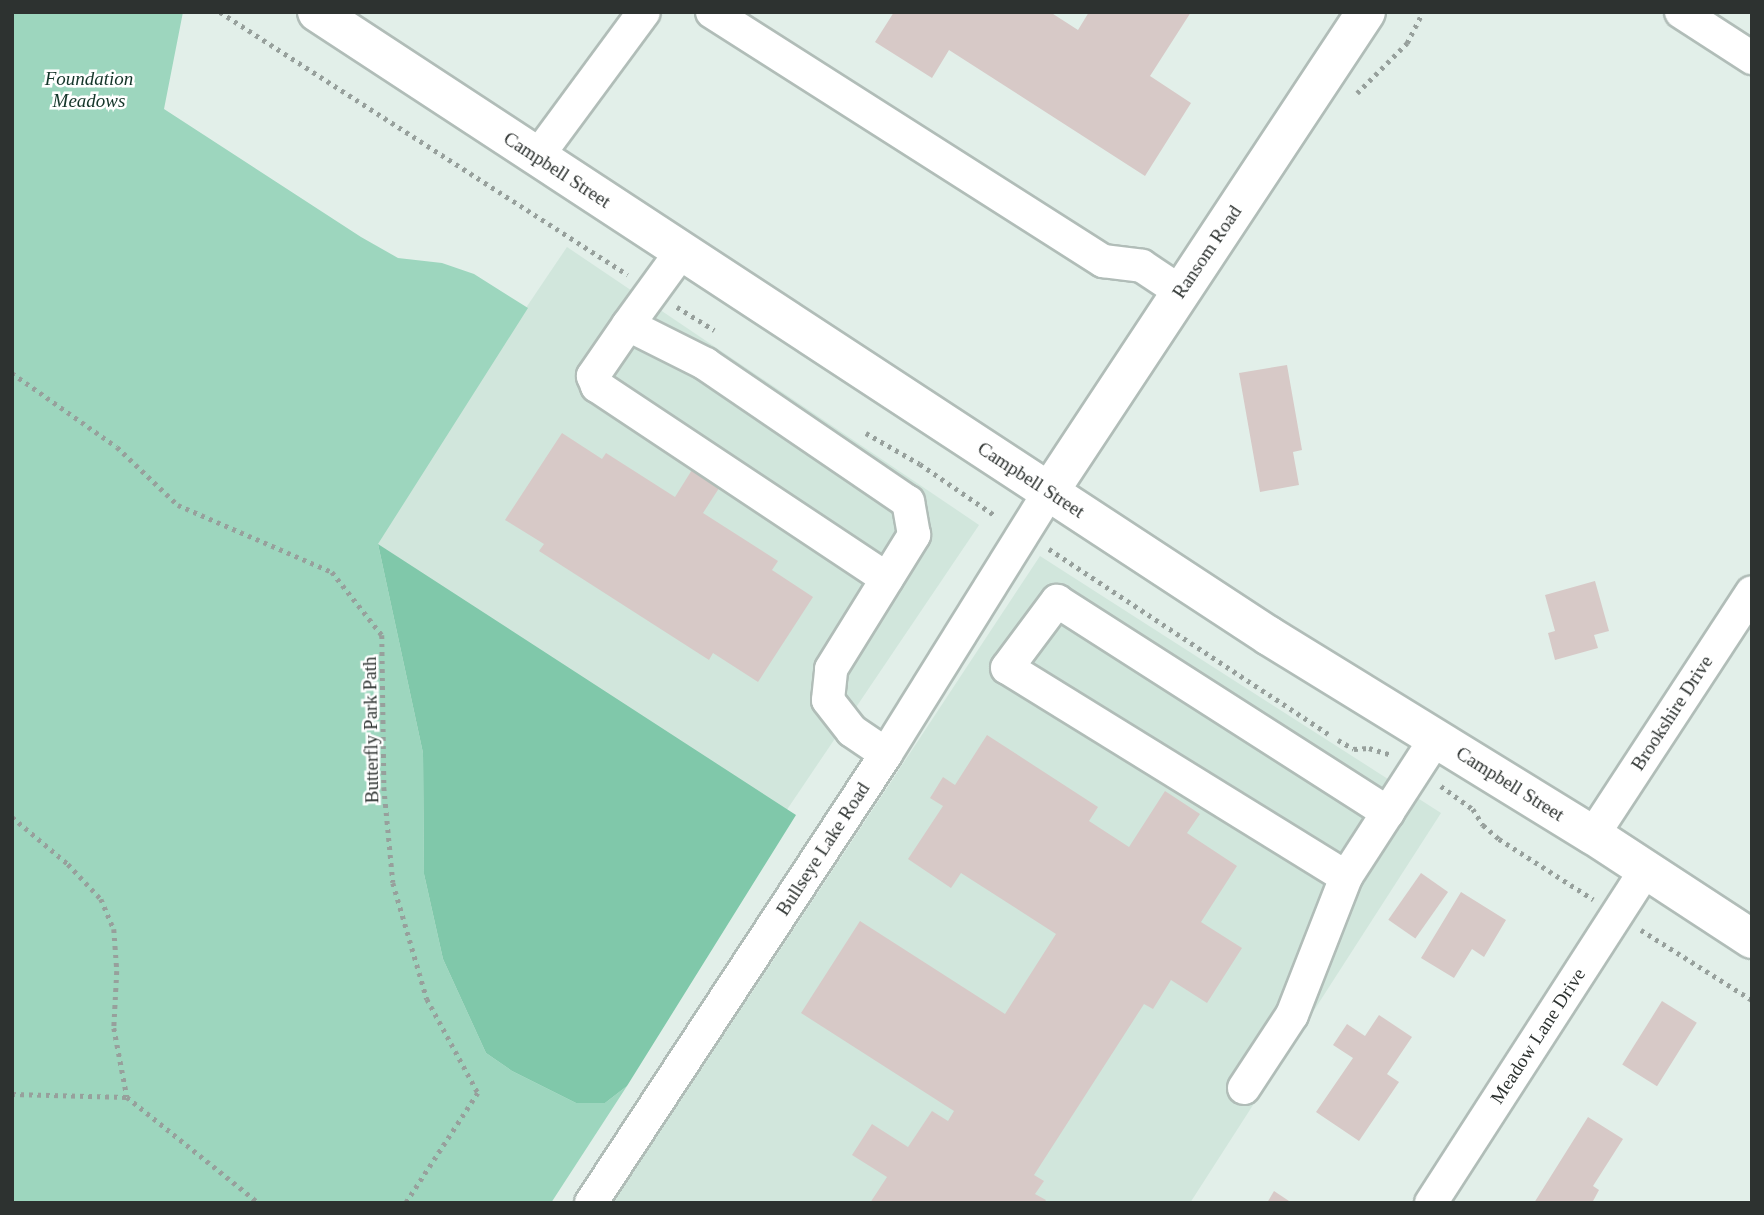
<!DOCTYPE html>
<style>
body{margin:0}
#map{position:relative;width:1764px;height:1215px;overflow:hidden;background:#e2efe9;font-family:"Times New Roman",serif}
div>[style]{position:absolute}
[style*='--x']{left:calc(var(--x)*1px);top:calc(var(--y)*1px);width:calc(var(--w)*1px);rotate:calc(var(--a)*1deg)}
.built>*{inset:0;background:#d1e6dc;transform-origin:0 0}
.green>*{inset:0;background:#9dd6be}
.forest>*{inset:0;background:#80c8aa}
.building>*{inset:0;background:#d7c9c7;transform-origin:0 0}
.path>*{height:4.5px;margin-top:-2.25px;transform-origin:0;background:repeating-linear-gradient(90deg,#97a09c 0 3.5px,transparent 0 8.5px)}
.roads{filter:drop-shadow(2px 0 #b1bdb8) drop-shadow(-2px 0 #b1bdb8) drop-shadow(0 2px #b1bdb8) drop-shadow(0 -2px #b1bdb8)}
.minor>*{height:32px;margin:-16px;padding:0 16px;transform-origin:16px;border-radius:16px;background:#fff}
.major>*{height:38px;margin:-19px;padding:0 19px;transform-origin:19px;border-radius:19px;background:#fff}
span{translate:-50% -50%;white-space:nowrap;text-align:center;line-height:1.15;-webkit-text-stroke:5px #fff;paint-order:stroke}
.park-label{font-size:19px;color:#143529;font-style:italic}
.street-label{font-size:19px;color:#2d3230}
.frame{position:absolute;inset:0;border:14px solid #2d3230;pointer-events:none}
</style>
<div id="map">
<div class="built">
<i style="left:567px;top:247px;width:497px;height:352px;rotate:34deg"></i>
<i style="clip-path:polygon(1040px 556px,1441px 813px,1190px 1203px,613px 1203px)"></i>
</div>
<div class="green">
<i style="clip-path:polygon(12px 12px,183px 12px,164px 109px,361px 237px,398px 258px,442px 263px,474px 274px,528px 308px,378px 544px,423px 753px,424px 874px,443px 959px,486px 1053px,512px 1071px,576px 1103px,605px 1103px,627px 1086px,551px 1203px,12px 1203px)"></i>
</div>
<div class="forest">
<i style="clip-path:polygon(378px 544px,796px 815px,627px 1086px,605px 1103px,576px 1103px,512px 1071px,486px 1053px,443px 959px,424px 874px,423px 753px)"></i>
</div>
<div class="building">
<i style="clip-path:polygon(894px 12px,1050px 12px,1078px 30px,1089px 12px,1191px 12px,1150px 76px,1191px 103px,1145px 176px,949px 50px,932px 78px,875px 42px)"></i>
<i style="clip-path:polygon(1287px 365px,1302px 450px,1293px 452px,1299px 485px,1260px 492px,1239px 373px)"></i>
<i style="clip-path:polygon(562px 433px,602px 459px,606px 453px,675px 497px,695px 465px,723px 482px,703px 513px,778px 561px,772px 570px,813px 597px,758px 682px,713px 653px,709px 660px,539px 551px,544px 544px,505px 520px)"></i>
<i style="clip-path:polygon(1595px 581px,1609px 631px,1594px 635px,1598px 648px,1555px 660px,1548px 633px,1555px 631px,1545px 595px)"></i>
<i style="clip-path:polygon(987px 735px,1098px 807px,1089px 821px,1129px 847px,1165px 791px,1200px 814px,1187px 833px,1237px 866px,1201px 922px,1242px 948px,1207px 1003px,1171px 980px,1153px 1009px,1144px 1004px,1034px 1175px,1044px 1181px,1035px 1194px,1046px 1200px,1044px 1203px,870px 1203px,887px 1177px,852px 1155px,872px 1124px,908px 1147px,932px 1111px,948px 1121px,954px 1111px,801px 1013px,860px 921px,1005px 1014px,1056px 934px,961px 873px,951px 888px,908px 859px,943px 806px,930px 798px,943px 777px,955px 785px)"></i>
<i style="left:1421px;top:873px;width:33px;height:57px;rotate:35deg"></i>
<i style="clip-path:polygon(1461px 892px,1506px 920px,1484px 957px,1472px 949px,1454px 978px,1421px 958px)"></i>
<i style="left:1662px;top:1001px;width:41px;height:75px;rotate:32deg"></i>
<i style="clip-path:polygon(1379px 1015px,1412px 1037px,1387px 1074px,1399px 1082px,1359px 1141px,1316px 1112px,1353px 1058px,1333px 1045px,1347px 1024px,1365px 1036px)"></i>
<i style="clip-path:polygon(1588px 1117px,1623px 1139px,1593px 1186px,1599px 1190px,1592px 1203px,1534px 1203px)"></i>
<i style="clip-path:polygon(1274px 1191px,1292px 1203px,1267px 1203px)"></i>
</div>
<div class="path">
<i style="--x:220;--y:12;--w:485;--a:32.8"></i>
<i style="--x:1357;--y:93;--w:71;--a:-45"></i>
<i style="--x:1407;--y:43;--w:35;--a:-63"></i>
<i style="--x:677;--y:307;--w:44;--a:31.9"></i>
<i style="--x:12;--y:373;--w:128;--a:35.2"></i>
<i style="--x:117;--y:447;--w:84;--a:43.6"></i>
<i style="--x:178;--y:505;--w:168;--a:23.5"></i>
<i style="--x:332;--y:572;--w:80;--a:51.6"></i>
<i style="--x:382;--y:635;--w:152;--a:89.2"></i>
<i style="--x:384;--y:787;--w:96;--a:84.6"></i>
<i style="--x:393;--y:883;--w:121;--a:73.7"></i>
<i style="--x:427;--y:999;--w:107;--a:61.5"></i>
<i style="--x:478;--y:1093;--w:131;--a:123.2"></i>
<i style="--x:866;--y:433;--w:62;--a:29.9"></i>
<i style="--x:920;--y:464;--w:93;--a:34.5"></i>
<i style="--x:1049;--y:549;--w:335;--a:33.5"></i>
<i style="--x:1338;--y:740;--w:18;--a:29"></i>
<i style="--x:1354;--y:749;--w:15;--a:-4"></i>
<i style="--x:1369;--y:748;--w:21;--a:17"></i>
<i style="--x:1441;--y:786;--w:39;--a:36"></i>
<i style="--x:1473;--y:809;--w:19;--a:58"></i>
<i style="--x:1483;--y:825;--w:21;--a:41"></i>
<i style="--x:1499;--y:839;--w:112;--a:32.6"></i>
<i style="--x:12;--y:817;--w:73;--a:40"></i>
<i style="--x:68;--y:864;--w:48;--a:46.7"></i>
<i style="--x:101;--y:899;--w:33;--a:67"></i>
<i style="--x:114;--y:929;--w:42;--a:85.9"></i>
<i style="--x:117;--y:971;--w:57;--a:93"></i>
<i style="--x:114;--y:1028;--w:70;--a:79.3"></i>
<i style="--x:127;--y:1097;--w:169;--a:38.8"></i>
<i style="--x:1641;--y:930;--w:131;--a:32.2"></i>
<i style="--x:12;--y:1094;--w:115;--a:1.5"></i>
</div>
<div class="roads">
<div class="minor">
<i style="--x:712;--y:12;--w:464;--a:32.5"></i>
<i style="--x:1103;--y:261;--w:39;--a:7"></i>
<i style="--x:1142;--y:266;--w:47;--a:33.7"></i>
<i style="--x:1681;--y:12;--w:85;--a:32.9"></i>
<i style="--x:537;--y:157;--w:180;--a:-53.6"></i>
<i style="--x:628;--y:325;--w:90;--a:-54"></i>
<i style="--x:886;--y:754;--w:41;--a:-145.9"></i>
<i style="--x:852;--y:731;--w:39;--a:-128"></i>
<i style="--x:828;--y:700;--w:31;--a:-84"></i>
<i style="--x:831;--y:669;--w:158;--a:-58.2"></i>
<i style="--x:914;--y:535;--w:34;--a:-100"></i>
<i style="--x:908;--y:502;--w:245;--a:-145.7"></i>
<i style="--x:706;--y:364;--w:87;--a:-153.4"></i>
<i style="--x:628;--y:325;--w:62;--a:124.5"></i>
<i style="--x:593;--y:376;--w:11;--a:68"></i>
<i style="--x:597;--y:386;--w:348;--a:33.6"></i>
<i style="--x:1593;--y:835;--w:290;--a:-56.8"></i>
<i style="--x:1346;--y:877;--w:398;--a:-148.3"></i>
<i style="--x:1007;--y:668;--w:84;--a:-53.3"></i>
<i style="--x:1057;--y:601;--w:393;--a:32.6"></i>
<i style="--x:1244;--y:1088;--w:87;--a:-56.7"></i>
<i style="--x:1292;--y:1015;--w:148;--a:-68.6"></i>
<i style="--x:1346;--y:877;--w:166;--a:-57.1"></i>
<i style="--x:591;--y:1203;--w:537;--a:-56.69"></i>
<i style="--x:886;--y:754;--w:309;--a:-58.1"></i>
<i style="--x:1431;--y:1203;--w:396;--a:-57.2"></i>
</div>
<div class="major">
<i style="--x:317;--y:12;--w:1138;--a:33.24"></i>
<i style="--x:1269;--y:636;--w:380;--a:31.6"></i>
<i style="--x:1593;--y:835;--w:190;--a:33.2"></i>
<i style="--x:1049;--y:492;--w:575;--a:-56.56"></i>
</div>
</div>
<div class="park-label">
<span style="left:89px;top:90px">Foundation<br>Meadows</span>
</div>
<div class="street-label">
<span style="left:557px;top:170px;rotate:33deg">Campbell Street</span>
<span style="left:1207px;top:252px;rotate:-56deg">Ransom Road</span>
<span style="left:1031px;top:480px;rotate:33deg">Campbell Street</span>
<span style="left:1672px;top:713px;rotate:-57deg">Brookshire Drive</span>
<span style="left:371px;top:730px;rotate:-91deg">Butterfly Park Path</span>
<span style="left:1510px;top:784px;rotate:32deg">Campbell Street</span>
<span style="left:823px;top:849px;rotate:-57deg">Bullseye Lake Road</span>
<span style="left:1538px;top:1036px;rotate:-57deg">Meadow Lane Drive</span>
</div>
<div class="frame"></div>
</div>
